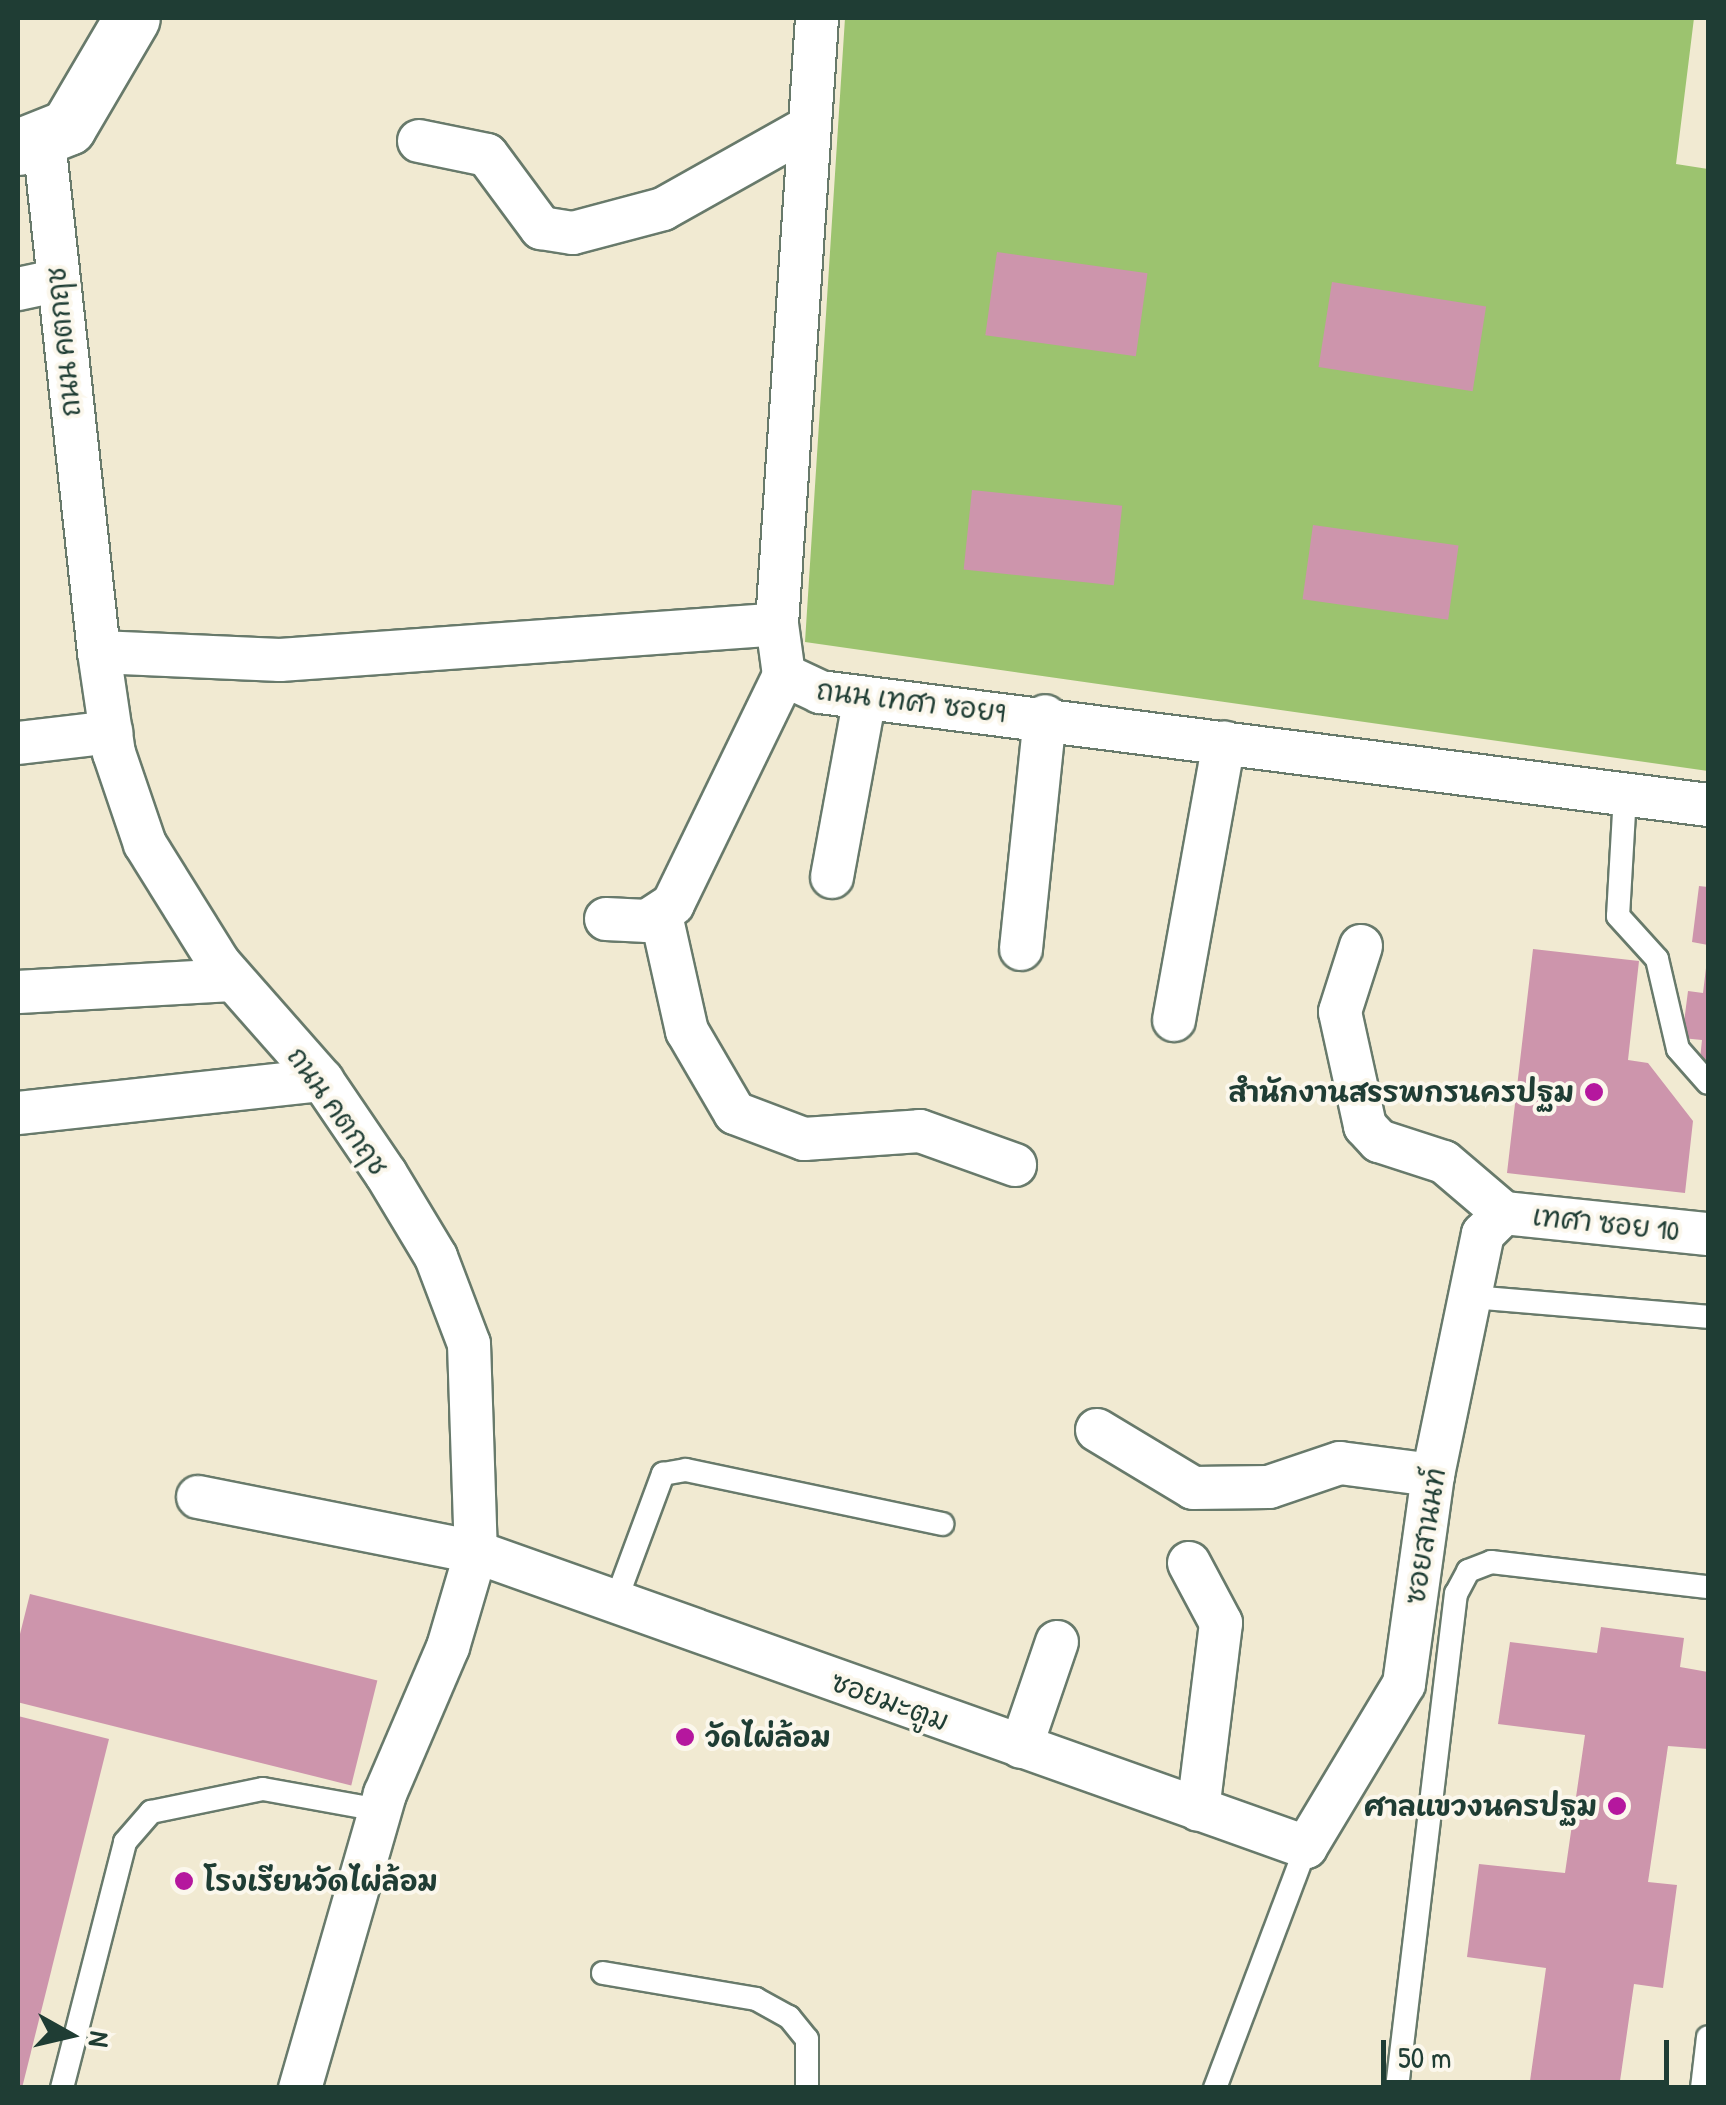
<!DOCTYPE html>
<meta charset="utf-8">
<style>
body{margin:0}
#map{position:relative;width:1726px;height:2105px;overflow:hidden;background:#f1ead2;font-family:"Patrick Hand","Playpen Sans Thai",sans-serif}
div>[style]{position:absolute}
[style*='--x']{left:calc(var(--x)*1px);top:calc(var(--y)*1px);width:calc(var(--w)*1px);rotate:calc(var(--a)*1deg)}
.green>*{inset:0;background:#9cc36f}
.building>*{inset:0;background:#cd95ac;transform-origin:0 0}
.roads{filter:drop-shadow(2px 0 #687a6b) drop-shadow(-2px 0 #687a6b) drop-shadow(0 2px #687a6b) drop-shadow(0 -2px #687a6b)}
.lane>*{height:22px;margin:-11px;padding:0 11px;transform-origin:11px;border-radius:11px;background:#fff}
.street>*{height:42px;margin:-21px;padding:0 21px;transform-origin:21px;border-radius:21px;background:#fff}
.secondary>*{height:55px;margin:-27.5px;padding:0 27.5px;transform-origin:27.5px;border-radius:27.5px;background:#fff}
.dots>*{width:28px;height:28px;translate:-50% -50%;box-sizing:border-box;border:5px solid #fbf7ec;border-radius:50%}
span{translate:-50% -50%;white-space:nowrap;text-align:center;line-height:1.15;-webkit-text-stroke:8px #fbf7ec;paint-order:stroke}
.street-label{font-size:28px;color:#1f3d34}
.poi-label{font-size:28px;color:#1f3d34;font-weight:700}
.right{translate:-100% -50%;text-align:right}
.left{translate:0 -50%;text-align:left}
.frame{position:absolute;inset:0;border:20px solid #1f3d34;pointer-events:none}
.north{position:absolute;left:20px;top:1985px;width:100px;height:100px;-webkit-text-stroke:8px #fbf7ec;paint-order:stroke;rotate:98deg;font-size:28px;font-weight:700;line-height:40px;text-align:center;color:#1f3d34}
.north::after{content:'';display:block;margin:auto;width:35px;height:45px;background:#1f3d34;clip-path:polygon(50% 0,100% 100%,50% 72%,0 100%)}
.scale{position:absolute;left:1381px;top:2040px;width:288px;height:45px;box-sizing:border-box;border:5px solid #1f3d34;border-top:0;padding-left:12px;font-size:30px;line-height:35px;white-space:nowrap;color:#1f3d34;-webkit-text-stroke:8px #fbf7ec;paint-order:stroke}
</style>
<div id="map">
<div class="green">
<i style="clip-path:polygon(845px 18px,1694px 18px,1676px 164px,1708px 169px,1708px 771px,805px 642px)"></i>
</div>
<div class="building">
<i style="left:997px;top:252px;width:152px;height:84px;rotate:8deg"></i>
<i style="left:1332px;top:282px;width:156px;height:86px;rotate:9deg"></i>
<i style="left:972px;top:490px;width:151px;height:80px;rotate:6deg"></i>
<i style="left:1313px;top:525px;width:147px;height:75px;rotate:8deg"></i>
<i style="clip-path:polygon(1699px 886px,1708px 887px,1708px 945px,1692px 942px)"></i>
<i style="clip-path:polygon(1533px 949px,1639px 961px,1628px 1060px,1648px 1063px,1693px 1121px,1685px 1193px,1507px 1173px)"></i>
<i style="clip-path:polygon(1706px 968px,1708px 969px,1708px 1060px,1700px 1059px,1702px 1040px,1682px 1038px,1688px 991px,1703px 993px)"></i>
<i style="left:30px;top:1594px;width:358px;height:108px;rotate:14deg"></i>
<i style="clip-path:polygon(1601px 1627px,1684px 1638px,1680px 1667px,1708px 1672px,1708px 1749px,1668px 1746px,1648px 1882px,1677px 1885px,1663px 1988px,1634px 1984px,1619px 2088px,1529px 2088px,1546px 1968px,1467px 1957px,1479px 1864px,1565px 1873px,1585px 1735px,1498px 1724px,1510px 1642px,1597px 1653px)"></i>
<i style="clip-path:polygon(18px 1716px,109px 1739px,22px 2088px,18px 2088px)"></i>
</div>
<div class="roads">
<div class="lane">
<i style="--x:1625;--y:795;--w:121;--a:93.3"></i>
<i style="--x:1618;--y:916;--w:58;--a:47.8"></i>
<i style="--x:1657;--y:959;--w:92;--a:76.9"></i>
<i style="--x:1678;--y:1049;--w:45;--a:48.6"></i>
<i style="--x:1471;--y:1297;--w:238;--a:4.8"></i>
<i style="--x:615;--y:1603;--w:138;--a:-69.6"></i>
<i style="--x:663;--y:1474;--w:23;--a:-10"></i>
<i style="--x:686;--y:1470;--w:262;--a:11.9"></i>
<i style="--x:603;--y:1973;--w:155;--a:9.6"></i>
<i style="--x:756;--y:1999;--w:38;--a:29"></i>
<i style="--x:789;--y:2017;--w:28;--a:51"></i>
<i style="--x:807;--y:2039;--w:49;--a:90"></i>
<i style="--x:62;--y:2088;--w:254;--a:-75.6"></i>
<i style="--x:125;--y:1842;--w:40;--a:-49"></i>
<i style="--x:151;--y:1812;--w:114;--a:-11.6"></i>
<i style="--x:263;--y:1789;--w:119;--a:10.2"></i>
<i style="--x:1215;--y:2088;--w:258;--a:-69.3"></i>
<i style="--x:1397;--y:2088;--w:498;--a:-83.2"></i>
<i style="--x:1456;--y:1594;--w:26;--a:-62"></i>
<i style="--x:1468;--y:1571;--w:25;--a:-21"></i>
<i style="--x:1491;--y:1562;--w:218;--a:6.6"></i>
<i style="--x:1702;--y:2088;--w:51;--a:-83.3"></i>
</div>
<div class="street">
<i style="--x:44;--y:141;--w:514;--a:83.86"></i>
<i style="--x:99;--y:652;--w:102;--a:81.6"></i>
<i style="--x:114;--y:753;--w:96;--a:71.2"></i>
<i style="--x:145;--y:844;--w:140;--a:58.1"></i>
<i style="--x:219;--y:963;--w:156;--a:48.6"></i>
<i style="--x:322;--y:1080;--w:114;--a:55.8"></i>
<i style="--x:386;--y:1174;--w:97;--a:58.9"></i>
<i style="--x:436;--y:1257;--w:93;--a:69.2"></i>
<i style="--x:469;--y:1344;--w:208;--a:88.1"></i>
<i style="--x:476;--y:1552;--w:99;--a:106.4"></i>
<i style="--x:448;--y:1647;--w:160;--a:113.2"></i>
<i style="--x:385;--y:1794;--w:306;--a:106.1"></i>
<i style="--x:419;--y:141;--w:69;--a:11.6"></i>
<i style="--x:487;--y:155;--w:91;--a:53.5"></i>
<i style="--x:541;--y:228;--w:32;--a:9"></i>
<i style="--x:573;--y:233;--w:93;--a:-14.9"></i>
<i style="--x:663;--y:209;--w:167;--a:-29.3"></i>
<i style="--x:18;--y:289;--w:40;--a:-12"></i>
<i style="--x:777;--y:624;--w:607;--a:-86.22"></i>
<i style="--x:99;--y:652;--w:181;--a:2.5"></i>
<i style="--x:280;--y:660;--w:498;--a:-4.1"></i>
<i style="--x:777;--y:624;--w:51;--a:82.2"></i>
<i style="--x:784;--y:675;--w:40;--a:25"></i>
<i style="--x:820;--y:692;--w:895;--a:7.25"></i>
<i style="--x:18;--y:743;--w:94;--a:-6.7"></i>
<i style="--x:832;--y:877;--w:182;--a:-79.6"></i>
<i style="--x:661;--y:915;--w:119;--a:77.4"></i>
<i style="--x:687;--y:1031;--w:95;--a:59.7"></i>
<i style="--x:735;--y:1113;--w:74;--a:20.6"></i>
<i style="--x:804;--y:1139;--w:116;--a:-3.9"></i>
<i style="--x:920;--y:1131;--w:101;--a:19.7"></i>
<i style="--x:606;--y:919;--w:41;--a:2.8"></i>
<i style="--x:647;--y:921;--w:31;--a:-33"></i>
<i style="--x:673;--y:904;--w:254;--a:-64.1"></i>
<i style="--x:1361;--y:946;--w:69;--a:107.7"></i>
<i style="--x:1340;--y:1012;--w:117;--a:77.6"></i>
<i style="--x:1365;--y:1126;--w:21;--a:47"></i>
<i style="--x:1379;--y:1141;--w:68;--a:17.9"></i>
<i style="--x:1444;--y:1162;--w:79;--a:40.4"></i>
<i style="--x:1021;--y:949;--w:234;--a:-84.1"></i>
<i style="--x:18;--y:992;--w:215;--a:-3.2"></i>
<i style="--x:1174;--y:1020;--w:282;--a:-79.8"></i>
<i style="--x:18;--y:1113;--w:306;--a:-6.2"></i>
<i style="--x:1504;--y:1213;--w:205;--a:5.9"></i>
<i style="--x:1097;--y:1430;--w:112;--a:31.1"></i>
<i style="--x:1193;--y:1488;--w:76;--a:-0.8"></i>
<i style="--x:1269;--y:1487;--w:75;--a:-18.7"></i>
<i style="--x:1340;--y:1463;--w:94;--a:7.4"></i>
<i style="--x:198;--y:1497;--w:283;--a:11.2"></i>
<i style="--x:476;--y:1552;--w:881;--a:19.57"></i>
<i style="--x:1306;--y:1847;--w:190;--a:-59"></i>
<i style="--x:1404;--y:1684;--w:211;--a:-82.1"></i>
<i style="--x:1433;--y:1475;--w:246;--a:-78.3"></i>
<i style="--x:1483;--y:1234;--w:30;--a:-45"></i>
<i style="--x:1189;--y:1563;--w:68;--a:61.9"></i>
<i style="--x:1221;--y:1623;--w:188;--a:97"></i>
<i style="--x:1021;--y:1747;--w:111;--a:-71.1"></i>
</div>
<div class="secondary">
<i style="--x:18;--y:147;--w:54;--a:-21.8"></i>
<i style="--x:68;--y:127;--w:126;--a:-59.6"></i>
</div>
</div>
<div class="dots">
<i style="left:1594px;top:1092px;background:#b5179e"></i>
<i style="left:685px;top:1737px;background:#b5179e"></i>
<i style="left:1617px;top:1806px;background:#b5179e"></i>
<i style="left:184px;top:1881px;background:#b5179e"></i>
</div>
<div class="street-label">
<span style="left:63px;top:342px;rotate:-96deg">ถนน คตกฤช</span>
<span style="left:911px;top:701px;rotate:7deg">ถนน เทศา ซอย9</span>
<span style="left:338px;top:1111px;rotate:54deg">ถนน คตกฤช</span>
<span style="left:1606px;top:1223px;rotate:6deg">เทศา ซอย 10</span>
<span style="left:1425px;top:1536px;rotate:-81deg">ซอยสานนท์</span>
<span style="left:890px;top:1701px;rotate:20deg">ซอยมะตูม</span>
</div>
<div class="poi-label">
<span class="right" style="left:1574px;top:1092px">สำนักงานสรรพกรนครปฐม</span>
<span class="left" style="left:705px;top:1737px">วัดไผ่ล้อม</span>
<span class="right" style="left:1597px;top:1806px">ศาลแขวงนครปฐม</span>
<span class="left" style="left:204px;top:1881px">โรงเรียนวัดไผ่ล้อม</span>
</div>
<div class="frame"></div>
<div class="north">N</div>
<div class="scale">50 m</div>
</div>
